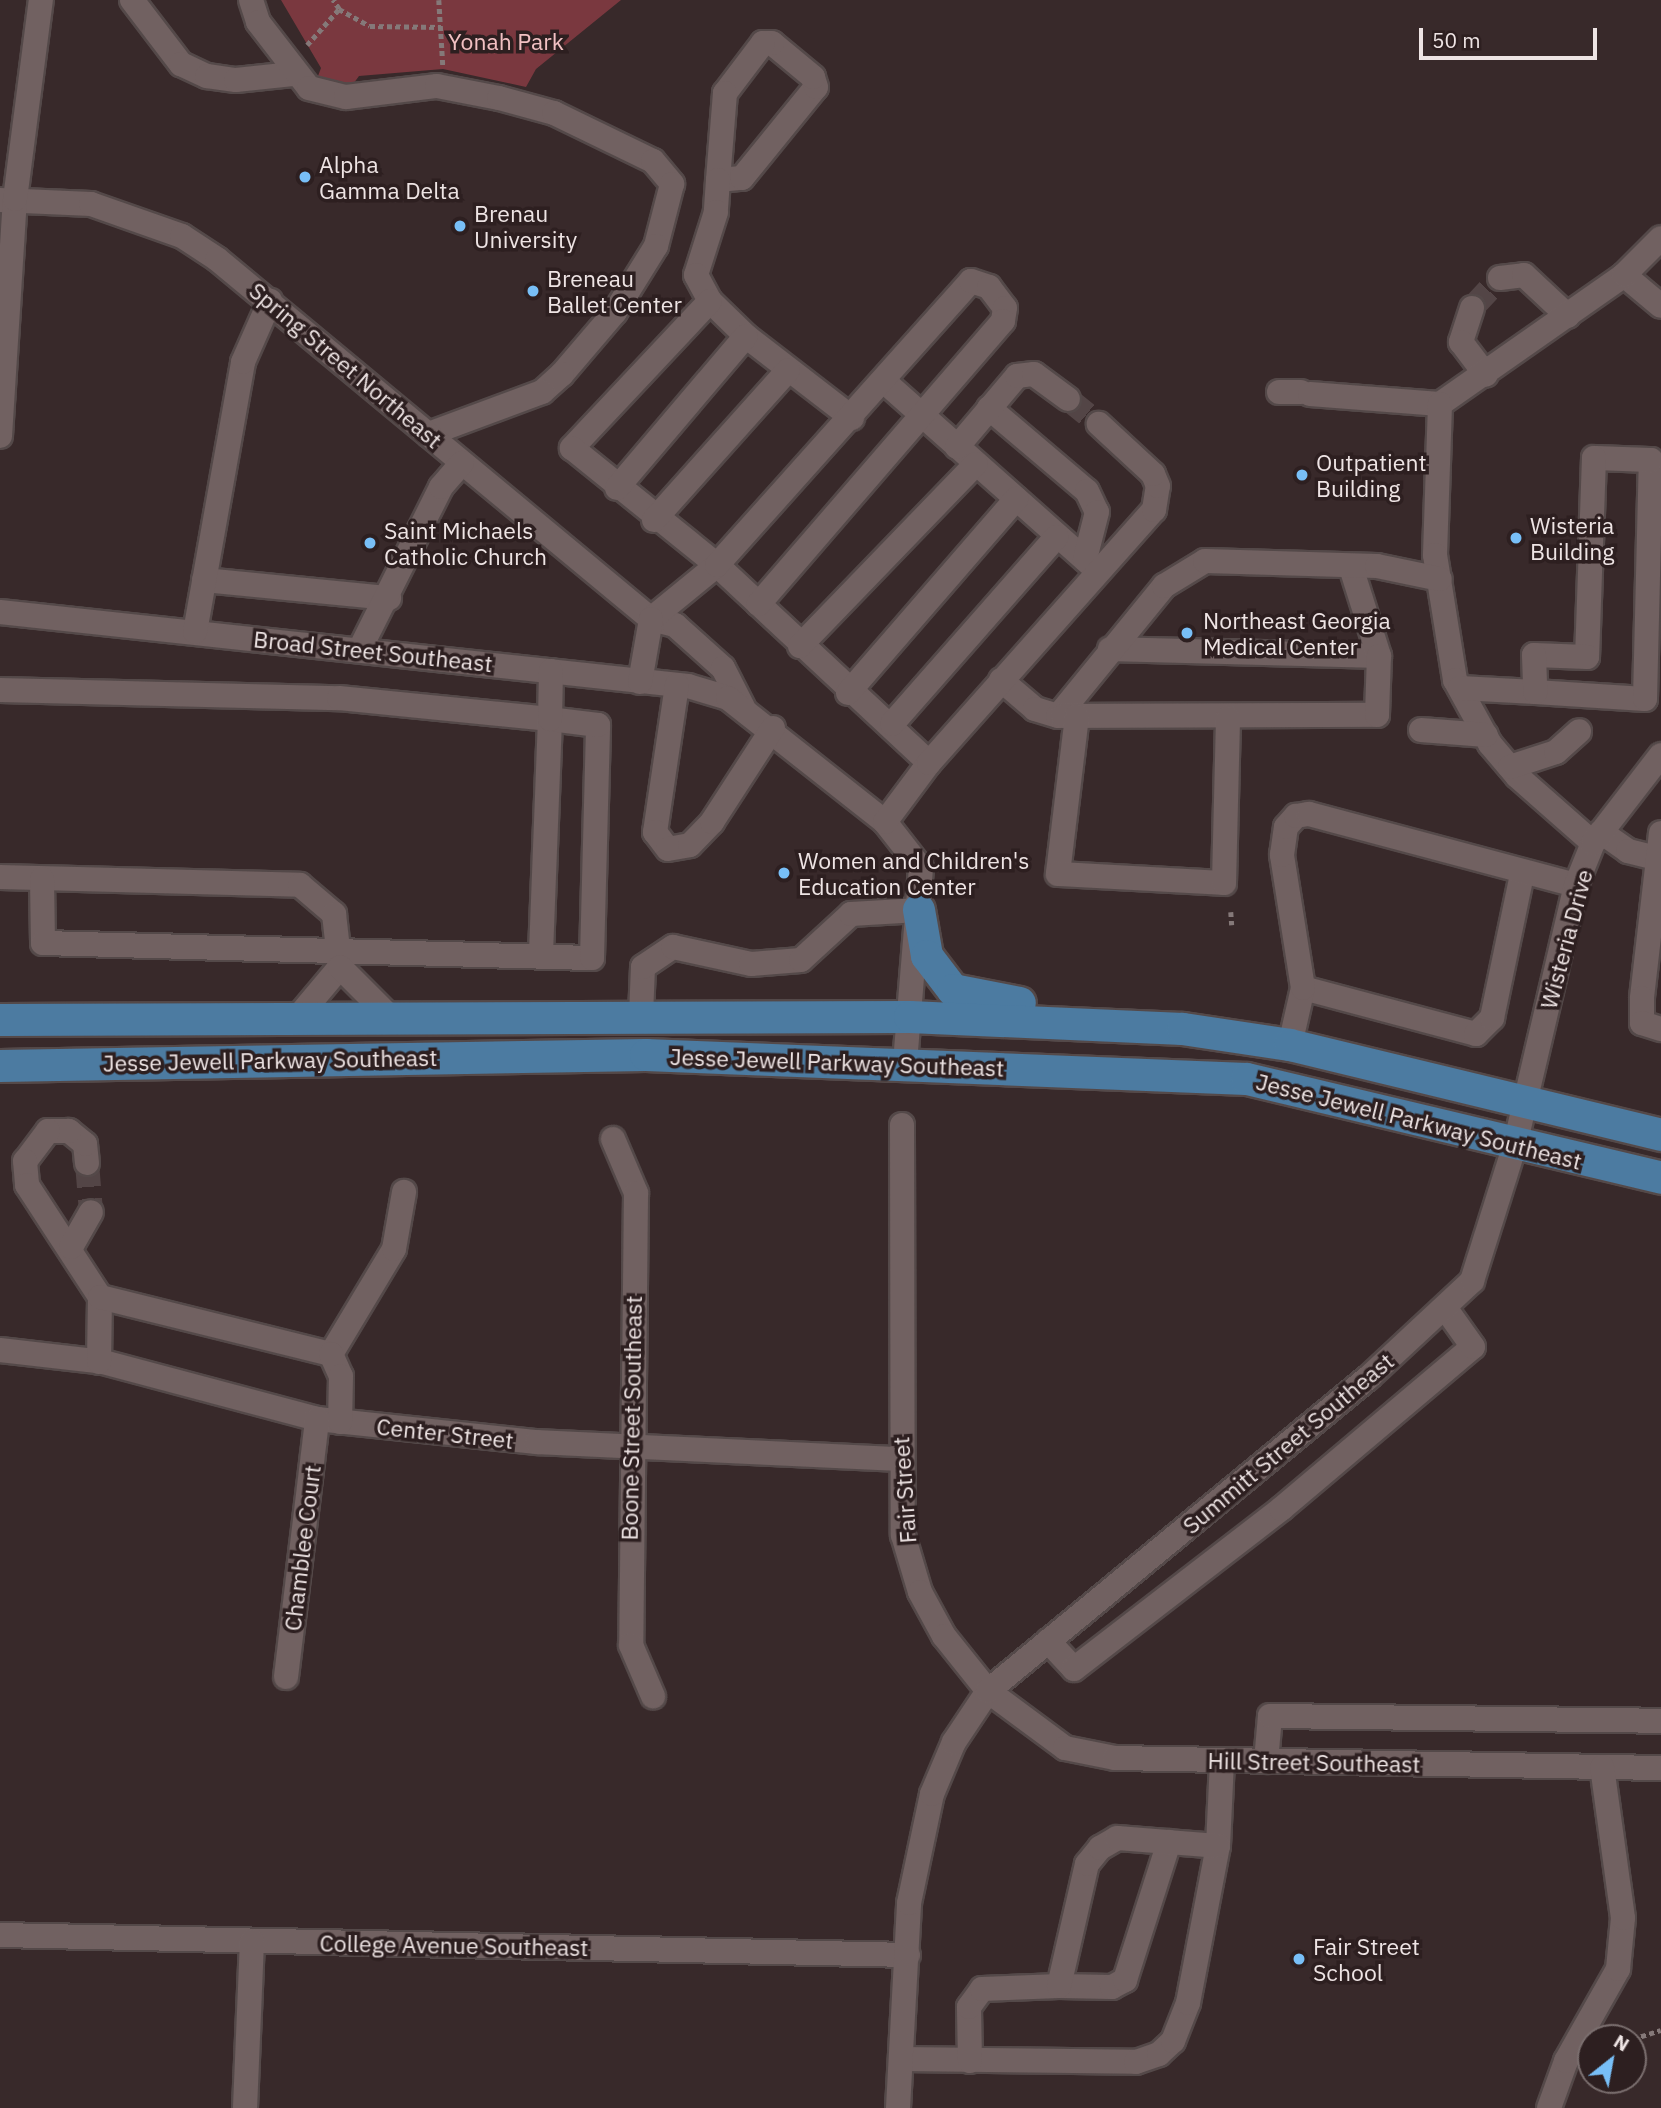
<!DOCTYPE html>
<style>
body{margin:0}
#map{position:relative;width:1661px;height:2108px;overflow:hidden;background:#38292a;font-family:"IBM Plex Sans",sans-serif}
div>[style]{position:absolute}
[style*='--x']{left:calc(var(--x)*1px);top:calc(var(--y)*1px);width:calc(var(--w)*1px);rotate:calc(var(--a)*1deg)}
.green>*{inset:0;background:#7a383f}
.minor-tunnel>*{height:24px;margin-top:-12px;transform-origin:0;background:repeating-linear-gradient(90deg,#534546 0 24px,transparent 0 36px)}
.path>*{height:4.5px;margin-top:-2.25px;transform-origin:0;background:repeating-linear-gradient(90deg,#857979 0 5px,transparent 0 8.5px)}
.roads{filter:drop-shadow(2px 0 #544949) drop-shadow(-2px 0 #544949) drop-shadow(0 2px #544949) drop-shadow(0 -2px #544949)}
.minor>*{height:24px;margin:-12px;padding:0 12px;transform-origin:12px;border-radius:12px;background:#716161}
.major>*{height:32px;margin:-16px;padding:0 16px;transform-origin:16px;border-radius:16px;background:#4c7ba1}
.dots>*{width:19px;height:19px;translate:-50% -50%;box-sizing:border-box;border:4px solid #2d1f20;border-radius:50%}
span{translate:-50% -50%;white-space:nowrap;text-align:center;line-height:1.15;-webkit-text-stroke:7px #2d1f20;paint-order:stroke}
.park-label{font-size:23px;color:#f2c1c3}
.poi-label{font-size:23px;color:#eee4e4}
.left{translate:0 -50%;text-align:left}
.street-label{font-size:23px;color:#eee4e4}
.north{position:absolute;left:1577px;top:2024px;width:70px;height:70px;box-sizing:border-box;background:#2d1f20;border:2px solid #7a6e6e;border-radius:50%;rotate:31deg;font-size:19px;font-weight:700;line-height:28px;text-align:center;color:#eee4e4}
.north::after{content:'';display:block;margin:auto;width:24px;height:32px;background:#78bff7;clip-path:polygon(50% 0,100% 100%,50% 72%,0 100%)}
.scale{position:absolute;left:1419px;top:28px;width:178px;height:32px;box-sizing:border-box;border:4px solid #eee4e4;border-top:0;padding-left:9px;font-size:21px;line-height:24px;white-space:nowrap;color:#eee4e4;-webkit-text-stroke:5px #2d1f20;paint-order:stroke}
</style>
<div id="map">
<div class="green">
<i style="clip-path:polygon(281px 0,621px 0,536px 69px,526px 87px,443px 69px,359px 76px,348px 91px,318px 76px,321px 68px)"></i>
</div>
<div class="minor-tunnel">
<i style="--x:1472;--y:308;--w:41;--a:-47"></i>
<i style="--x:1068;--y:399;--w:40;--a:39"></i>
<i style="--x:87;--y:1163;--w:49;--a:85.3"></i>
</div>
<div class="path">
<i style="--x:439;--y:0;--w:65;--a:86.5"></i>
<i style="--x:339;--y:9;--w:35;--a:29"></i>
<i style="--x:370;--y:26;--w:71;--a:0.8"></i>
<i style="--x:307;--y:45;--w:48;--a:-48.4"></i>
<i style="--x:339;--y:9;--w:11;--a:-124"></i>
<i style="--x:1231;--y:912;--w:13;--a:86"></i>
<i style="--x:1633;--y:2039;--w:29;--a:-18"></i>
</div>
<div class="roads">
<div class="minor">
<i style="--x:132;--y:0;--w:81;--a:52.6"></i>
<i style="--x:181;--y:64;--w:29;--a:25"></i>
<i style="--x:207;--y:76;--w:29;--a:8"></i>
<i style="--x:236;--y:80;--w:57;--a:-6"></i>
<i style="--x:251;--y:0;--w:23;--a:72"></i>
<i style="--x:258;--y:22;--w:83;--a:52.3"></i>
<i style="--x:309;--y:88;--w:38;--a:14"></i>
<i style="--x:346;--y:97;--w:92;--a:-6.9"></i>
<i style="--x:437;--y:86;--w:63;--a:11"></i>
<i style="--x:499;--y:98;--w:57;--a:15.3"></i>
<i style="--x:554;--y:113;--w:110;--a:25.9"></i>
<i style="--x:653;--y:161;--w:30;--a:50"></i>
<i style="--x:672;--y:184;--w:64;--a:104.5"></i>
<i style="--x:656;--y:246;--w:78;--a:121.8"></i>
<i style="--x:615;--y:312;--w:82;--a:130.5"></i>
<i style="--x:562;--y:374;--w:27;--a:138"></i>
<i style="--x:542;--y:392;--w:121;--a:159.6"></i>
<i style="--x:718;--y:180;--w:24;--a:-5"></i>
<i style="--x:742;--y:178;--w:117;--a:-50.9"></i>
<i style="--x:816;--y:87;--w:10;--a:-107"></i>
<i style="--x:813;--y:77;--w:53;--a:-140.3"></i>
<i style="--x:772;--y:43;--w:9;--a:180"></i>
<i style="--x:763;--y:43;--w:63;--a:127.2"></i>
<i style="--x:725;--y:93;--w:87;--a:94.6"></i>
<i style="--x:718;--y:180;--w:32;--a:94"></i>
<i style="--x:716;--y:212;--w:66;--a:107.6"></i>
<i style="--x:696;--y:275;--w:30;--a:62"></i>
<i style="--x:710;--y:301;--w:50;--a:44.2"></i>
<i style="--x:746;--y:336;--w:134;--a:37.7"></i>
<i style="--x:0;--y:200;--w:91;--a:2.5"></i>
<i style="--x:91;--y:204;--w:96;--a:19.4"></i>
<i style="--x:182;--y:236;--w:42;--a:33.3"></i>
<i style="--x:217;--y:259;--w:564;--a:39.68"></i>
<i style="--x:651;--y:619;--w:25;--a:14"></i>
<i style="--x:675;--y:625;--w:64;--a:41.9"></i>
<i style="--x:723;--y:668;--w:44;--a:62.9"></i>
<i style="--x:1624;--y:275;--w:48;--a:40"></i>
<i style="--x:1500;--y:278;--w:24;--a:-7"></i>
<i style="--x:1524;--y:275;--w:60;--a:43"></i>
<i style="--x:710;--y:301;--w:202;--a:133.2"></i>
<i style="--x:572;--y:448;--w:186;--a:38.9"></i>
<i style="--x:717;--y:565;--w:290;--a:43"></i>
<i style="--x:1472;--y:308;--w:36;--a:108"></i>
<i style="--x:1461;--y:342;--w:41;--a:52.9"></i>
<i style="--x:886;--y:383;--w:283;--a:41.6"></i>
<i style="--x:1279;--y:392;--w:22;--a:0"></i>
<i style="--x:1310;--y:394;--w:130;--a:4.4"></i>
<i style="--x:1440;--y:404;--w:225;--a:-35"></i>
<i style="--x:1624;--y:275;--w:52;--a:-45"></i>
<i style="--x:1440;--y:404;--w:151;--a:91.9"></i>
<i style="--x:1435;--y:555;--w:127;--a:80.9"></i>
<i style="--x:1455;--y:680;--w:73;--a:61.3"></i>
<i style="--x:1490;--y:744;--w:42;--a:49.8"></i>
<i style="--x:1517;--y:776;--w:101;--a:41.4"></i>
<i style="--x:989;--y:408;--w:128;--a:40.3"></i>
<i style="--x:1087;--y:491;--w:23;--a:65"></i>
<i style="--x:1097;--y:512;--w:49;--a:104.3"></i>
<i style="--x:0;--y:436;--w:237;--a:-86.4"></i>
<i style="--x:15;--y:199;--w:201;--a:-82.6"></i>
<i style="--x:957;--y:447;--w:93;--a:-49.8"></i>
<i style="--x:1017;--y:376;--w:17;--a:-7"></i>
<i style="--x:1034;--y:374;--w:42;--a:36.3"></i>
<i style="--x:617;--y:488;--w:199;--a:-49.7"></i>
<i style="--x:654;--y:520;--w:201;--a:-48.2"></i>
<i style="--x:204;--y:580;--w:186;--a:5.6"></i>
<i style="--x:0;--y:612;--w:692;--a:6.14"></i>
<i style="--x:688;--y:686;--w:42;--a:16.7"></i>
<i style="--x:728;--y:698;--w:200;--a:38.3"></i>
<i style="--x:885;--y:822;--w:58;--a:52"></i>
<i style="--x:921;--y:868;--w:197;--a:94.7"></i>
<i style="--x:651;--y:619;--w:85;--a:-39.3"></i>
<i style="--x:717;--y:565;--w:381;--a:-48.2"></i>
<i style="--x:971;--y:281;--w:19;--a:18"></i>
<i style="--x:989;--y:287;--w:26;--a:53"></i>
<i style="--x:1005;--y:308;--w:13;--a:99"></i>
<i style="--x:1003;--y:321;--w:374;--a:130.8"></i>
<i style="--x:195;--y:632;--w:274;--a:-79.9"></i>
<i style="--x:243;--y:362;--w:67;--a:-66.1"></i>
<i style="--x:800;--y:646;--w:253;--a:-46"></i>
<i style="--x:360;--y:649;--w:181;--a:-63.4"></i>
<i style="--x:441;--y:487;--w:32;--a:-49"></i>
<i style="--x:1110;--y:649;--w:269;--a:1.5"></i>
<i style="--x:1379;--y:656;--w:93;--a:-107.5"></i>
<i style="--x:1001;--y:680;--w:45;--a:40.5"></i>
<i style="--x:1035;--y:709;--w:24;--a:17"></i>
<i style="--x:1058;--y:716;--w:168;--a:-50.8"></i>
<i style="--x:1164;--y:586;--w:48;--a:-31.4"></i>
<i style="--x:1205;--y:561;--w:172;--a:1.7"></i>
<i style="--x:1377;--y:566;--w:64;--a:11.7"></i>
<i style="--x:640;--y:682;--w:64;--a:-80.1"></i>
<i style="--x:677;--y:685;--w:149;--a:98.5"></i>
<i style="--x:655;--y:832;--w:21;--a:53"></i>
<i style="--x:668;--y:849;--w:22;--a:-10"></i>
<i style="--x:690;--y:845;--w:32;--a:-46"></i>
<i style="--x:712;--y:822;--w:112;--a:-57"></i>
<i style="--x:1460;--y:688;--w:75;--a:3.1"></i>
<i style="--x:1535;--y:692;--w:110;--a:3.6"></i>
<i style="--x:1645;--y:699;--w:239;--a:-88.6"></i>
<i style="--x:1651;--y:460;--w:57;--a:-178"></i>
<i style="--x:1594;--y:458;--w:199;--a:92"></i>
<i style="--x:1587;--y:657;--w:53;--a:-177.8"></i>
<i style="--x:1534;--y:655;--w:37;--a:88"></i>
<i style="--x:0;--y:690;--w:339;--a:1.4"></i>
<i style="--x:339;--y:698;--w:212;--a:5.7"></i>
<i style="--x:550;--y:719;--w:237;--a:92.2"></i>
<i style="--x:848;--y:693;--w:257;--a:-49.1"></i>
<i style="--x:1063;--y:716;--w:314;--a:-0.2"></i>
<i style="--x:1377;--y:715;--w:59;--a:-88.1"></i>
<i style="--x:1077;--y:716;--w:159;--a:96.9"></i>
<i style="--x:1058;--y:874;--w:166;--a:3.1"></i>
<i style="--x:1224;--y:883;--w:165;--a:-88.6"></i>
<i style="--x:892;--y:724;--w:249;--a:-48.7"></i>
<i style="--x:1421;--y:730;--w:65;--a:4.4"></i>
<i style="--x:1510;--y:767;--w:48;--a:-18.1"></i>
<i style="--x:1556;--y:752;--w:31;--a:-42"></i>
<i style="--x:885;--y:822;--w:74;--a:-53.3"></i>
<i style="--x:929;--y:763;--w:339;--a:-48.4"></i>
<i style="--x:1154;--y:510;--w:24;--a:-81"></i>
<i style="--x:1158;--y:486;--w:13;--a:-113"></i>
<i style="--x:1153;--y:474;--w:74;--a:-137.2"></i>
<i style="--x:1601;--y:832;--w:33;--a:35"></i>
<i style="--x:1628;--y:851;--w:30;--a:14"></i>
<i style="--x:1661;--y:833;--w:166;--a:96.6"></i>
<i style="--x:1642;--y:998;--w:25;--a:90"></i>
<i style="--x:1642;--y:1023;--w:20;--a:18"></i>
<i style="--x:0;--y:877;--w:300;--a:1.5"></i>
<i style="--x:300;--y:885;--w:45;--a:40.5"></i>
<i style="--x:334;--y:914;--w:53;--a:83.5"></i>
<i style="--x:42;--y:879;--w:64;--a:89.1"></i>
<i style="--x:43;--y:943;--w:549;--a:1.57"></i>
<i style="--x:592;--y:958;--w:233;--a:-88.5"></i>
<i style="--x:598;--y:725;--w:48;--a:-172.9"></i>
<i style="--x:550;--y:719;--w:48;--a:-88.8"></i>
<i style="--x:1303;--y:988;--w:179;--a:14.9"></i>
<i style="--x:1476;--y:1034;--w:23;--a:-45"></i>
<i style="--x:1492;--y:1018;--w:146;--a:-78.2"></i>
<i style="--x:641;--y:1015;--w:48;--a:-87.6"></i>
<i style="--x:643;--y:967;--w:36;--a:-34"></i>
<i style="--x:673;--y:947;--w:80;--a:12.3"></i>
<i style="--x:751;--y:964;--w:50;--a:-4.6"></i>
<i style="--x:801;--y:960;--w:68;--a:-42.6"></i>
<i style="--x:851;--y:914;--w:68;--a:-3.4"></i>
<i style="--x:298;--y:1017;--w:65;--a:-50"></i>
<i style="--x:340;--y:967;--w:69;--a:45"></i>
<i style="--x:1290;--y:1045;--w:58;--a:-77.2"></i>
<i style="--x:1303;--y:988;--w:135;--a:-99"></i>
<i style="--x:1282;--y:855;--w:28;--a:-82"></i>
<i style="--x:1286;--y:827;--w:15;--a:-48"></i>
<i style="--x:1296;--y:816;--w:13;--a:-9"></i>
<i style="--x:1309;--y:814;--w:276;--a:14.9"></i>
<i style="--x:902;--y:1125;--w:410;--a:89.9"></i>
<i style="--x:903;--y:1535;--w:59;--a:73.4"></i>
<i style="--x:920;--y:1592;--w:50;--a:61.4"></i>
<i style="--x:944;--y:1636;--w:70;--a:51.3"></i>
<i style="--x:988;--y:1691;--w:96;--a:36.5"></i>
<i style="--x:1065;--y:1748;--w:51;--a:11.3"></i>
<i style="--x:1115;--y:1758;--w:546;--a:1.05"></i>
<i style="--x:613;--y:1139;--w:59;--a:66.9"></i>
<i style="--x:636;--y:1193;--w:452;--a:90.6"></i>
<i style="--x:631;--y:1645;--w:56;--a:66.7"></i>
<i style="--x:87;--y:1163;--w:19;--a:-96"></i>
<i style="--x:85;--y:1144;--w:21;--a:-141"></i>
<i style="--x:69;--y:1131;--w:21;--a:180"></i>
<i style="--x:48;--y:1131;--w:38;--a:127"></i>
<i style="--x:25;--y:1161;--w:24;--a:85"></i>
<i style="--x:27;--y:1185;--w:134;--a:56.9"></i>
<i style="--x:71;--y:1247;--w:40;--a:-60.3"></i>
<i style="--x:0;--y:1350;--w:104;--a:6.6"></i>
<i style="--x:103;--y:1362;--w:221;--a:14.9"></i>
<i style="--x:317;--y:1419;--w:221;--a:6"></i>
<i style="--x:537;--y:1442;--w:362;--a:2.7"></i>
<i style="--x:331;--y:1354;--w:122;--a:-59"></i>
<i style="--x:394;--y:1249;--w:58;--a:-80"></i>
<i style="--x:99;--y:1362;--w:65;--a:-89.1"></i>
<i style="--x:100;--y:1297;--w:238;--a:13.9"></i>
<i style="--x:331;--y:1354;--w:24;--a:66"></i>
<i style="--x:341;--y:1376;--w:46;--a:91.2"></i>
<i style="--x:1048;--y:1641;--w:38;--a:47"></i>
<i style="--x:1074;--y:1669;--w:262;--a:-37.7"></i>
<i style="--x:1281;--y:1509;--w:251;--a:-40.2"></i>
<i style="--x:1473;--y:1347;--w:47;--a:-125.4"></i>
<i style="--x:286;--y:1677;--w:260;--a:-83.1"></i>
<i style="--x:1266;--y:1761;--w:45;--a:-84.9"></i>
<i style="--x:1270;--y:1716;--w:391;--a:0.7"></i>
<i style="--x:0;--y:1935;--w:908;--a:1.26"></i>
<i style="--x:1059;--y:1986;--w:53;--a:1.1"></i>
<i style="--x:1112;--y:1987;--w:15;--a:-28"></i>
<i style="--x:1125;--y:1980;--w:145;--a:-72.3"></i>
<i style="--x:901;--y:2059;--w:235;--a:0.7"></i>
<i style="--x:1136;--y:2062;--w:24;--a:-19"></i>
<i style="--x:1159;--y:2054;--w:19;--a:-43"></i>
<i style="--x:1173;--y:2041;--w:41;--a:-68.5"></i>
<i style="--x:1188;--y:2003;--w:160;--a:-79.2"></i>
<i style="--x:1218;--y:1846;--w:86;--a:-87.3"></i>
<i style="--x:970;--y:2061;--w:54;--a:-91.1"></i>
<i style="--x:969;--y:2007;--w:22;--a:-54"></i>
<i style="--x:982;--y:1989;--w:77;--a:-2.2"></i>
<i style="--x:1059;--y:1986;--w:125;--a:-77.1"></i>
<i style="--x:1087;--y:1864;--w:21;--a:-51"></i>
<i style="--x:1100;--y:1848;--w:20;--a:-30"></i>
<i style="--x:1117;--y:1838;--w:101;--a:4.5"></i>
<i style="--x:245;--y:2108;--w:167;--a:-87.6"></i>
<i style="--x:898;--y:2108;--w:205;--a:-86.9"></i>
<i style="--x:909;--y:1903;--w:111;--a:-78.1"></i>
<i style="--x:932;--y:1794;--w:56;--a:-67.1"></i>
<i style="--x:954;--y:1742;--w:61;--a:-56.3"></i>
<i style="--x:988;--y:1691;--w:494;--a:-39.5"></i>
<i style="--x:1369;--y:1377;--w:141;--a:-43"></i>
<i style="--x:1472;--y:1281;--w:143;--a:-72.5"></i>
<i style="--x:1515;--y:1145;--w:267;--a:-76.8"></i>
<i style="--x:1576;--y:885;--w:45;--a:-68"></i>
<i style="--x:1593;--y:843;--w:111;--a:-52.3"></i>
<i style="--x:1549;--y:2108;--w:50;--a:-70.1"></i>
<i style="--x:1566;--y:2061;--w:106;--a:-60.5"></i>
<i style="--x:1618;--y:1969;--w:51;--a:-84.4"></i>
<i style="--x:1623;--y:1918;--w:152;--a:-97.9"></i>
</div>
<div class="major">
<i style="--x:919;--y:910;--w:47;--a:80.1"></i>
<i style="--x:927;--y:956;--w:43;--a:52.6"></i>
<i style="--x:953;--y:990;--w:68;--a:11"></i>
<i style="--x:0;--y:1020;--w:910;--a:-0.19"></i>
<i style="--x:910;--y:1017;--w:273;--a:2.5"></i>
<i style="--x:1183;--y:1029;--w:108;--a:8.5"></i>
<i style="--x:1290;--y:1045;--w:382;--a:13.6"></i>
<i style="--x:0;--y:1066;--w:646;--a:-0.98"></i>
<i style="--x:646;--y:1055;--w:601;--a:2.29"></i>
<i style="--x:1247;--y:1079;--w:426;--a:13.4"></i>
</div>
</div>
<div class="dots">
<i style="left:305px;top:177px;background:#78bff7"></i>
<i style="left:460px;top:226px;background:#78bff7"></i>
<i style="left:533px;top:291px;background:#78bff7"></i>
<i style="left:1302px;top:475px;background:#78bff7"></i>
<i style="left:1516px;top:538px;background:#78bff7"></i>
<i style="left:370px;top:543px;background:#78bff7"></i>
<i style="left:1187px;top:633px;background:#78bff7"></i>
<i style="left:784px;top:873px;background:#78bff7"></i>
<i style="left:1299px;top:1959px;background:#78bff7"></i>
</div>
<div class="park-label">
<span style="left:506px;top:41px">Yonah Park</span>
</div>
<div class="poi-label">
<span class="left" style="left:319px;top:177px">Alpha<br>Gamma Delta</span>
<span class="left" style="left:474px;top:226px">Brenau<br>University</span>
<span class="left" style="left:547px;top:291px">Breneau<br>Ballet Center</span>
<span class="left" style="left:1316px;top:475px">Outpatient<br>Building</span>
<span class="left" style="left:1530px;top:538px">Wisteria<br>Building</span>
<span class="left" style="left:384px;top:543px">Saint Michaels<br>Catholic Church</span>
<span class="left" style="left:1203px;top:633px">Northeast Georgia<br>Medical Center</span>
<span class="left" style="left:798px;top:873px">Women and Children's<br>Education Center</span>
<span class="left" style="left:1313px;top:1959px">Fair Street<br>School</span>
</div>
<div class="street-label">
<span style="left:346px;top:365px;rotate:40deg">Spring Street Northeast</span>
<span style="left:373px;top:651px;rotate:6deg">Broad Street Southeast</span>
<span style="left:1566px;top:939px;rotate:-75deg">Wisteria Drive</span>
<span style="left:270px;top:1060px;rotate:-1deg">Jesse Jewell Parkway Southeast</span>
<span style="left:837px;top:1062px;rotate:2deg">Jesse Jewell Parkway Southeast</span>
<span style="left:1419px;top:1121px;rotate:14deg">Jesse Jewell Parkway Southeast</span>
<span style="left:631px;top:1418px;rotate:-89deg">Boone Street Southeast</span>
<span style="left:445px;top:1433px;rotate:6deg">Center Street</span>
<span style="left:1288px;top:1443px;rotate:-40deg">Summitt Street Southeast</span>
<span style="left:904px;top:1490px;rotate:-94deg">Fair Street</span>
<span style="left:302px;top:1548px;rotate:-83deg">Chamblee Court</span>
<span style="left:1314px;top:1762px;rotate:1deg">Hill Street Southeast</span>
<span style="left:454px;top:1945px;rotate:1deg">College Avenue Southeast</span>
</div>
<div class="north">N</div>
<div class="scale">50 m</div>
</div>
